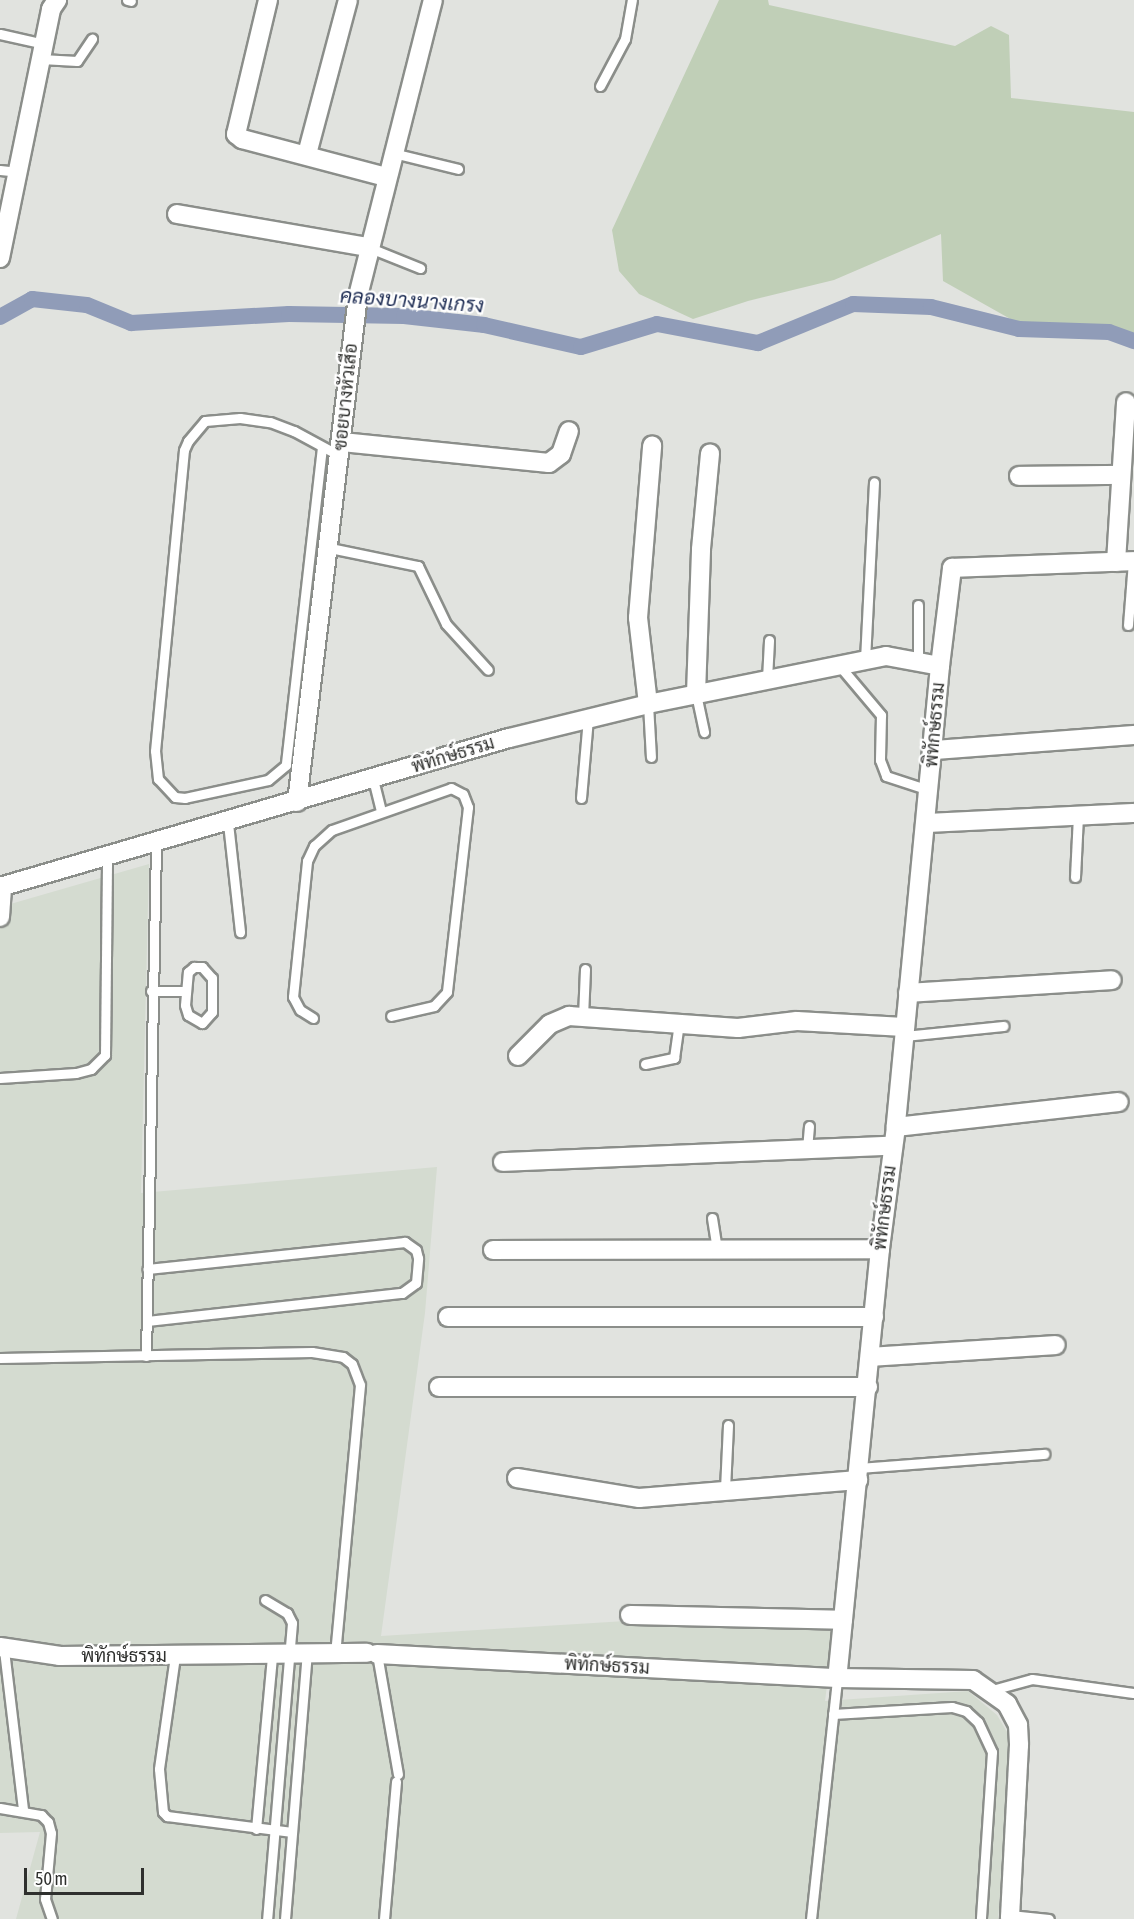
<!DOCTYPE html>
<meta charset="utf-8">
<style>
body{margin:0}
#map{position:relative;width:1134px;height:1919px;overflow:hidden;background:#e1e3df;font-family:"Asap Condensed",Sarabun,sans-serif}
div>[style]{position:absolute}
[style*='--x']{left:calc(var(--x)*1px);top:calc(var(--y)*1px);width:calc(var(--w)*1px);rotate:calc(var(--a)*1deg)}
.built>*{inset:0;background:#d4dbd0}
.green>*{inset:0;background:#c0cfb7}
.canal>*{height:16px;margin:-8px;padding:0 8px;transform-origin:8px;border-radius:8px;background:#909cb8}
.roads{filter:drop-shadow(2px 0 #8b8e8a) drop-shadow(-2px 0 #8b8e8a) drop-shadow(0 2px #8b8e8a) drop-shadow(0 -2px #8b8e8a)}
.lane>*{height:9px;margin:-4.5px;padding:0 4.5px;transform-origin:4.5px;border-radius:4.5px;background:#fff}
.street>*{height:18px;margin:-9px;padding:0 9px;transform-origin:9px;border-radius:9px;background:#fff}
span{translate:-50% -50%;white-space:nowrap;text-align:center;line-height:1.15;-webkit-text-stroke:4.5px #fff;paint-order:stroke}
.street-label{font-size:18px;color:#2f302e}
.water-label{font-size:20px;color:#1d2c53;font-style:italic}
.scale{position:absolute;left:24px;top:1868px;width:120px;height:27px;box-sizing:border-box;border:3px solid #2f302e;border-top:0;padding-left:8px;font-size:18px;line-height:21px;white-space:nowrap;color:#2f302e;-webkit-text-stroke:4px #fff;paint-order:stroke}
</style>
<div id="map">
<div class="built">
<i style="clip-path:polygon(149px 864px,141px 1193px,437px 1167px,425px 1313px,381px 1636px,837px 1608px,825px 1701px,968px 1691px,997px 1715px,1013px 1742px,998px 1919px,16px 1919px,40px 1832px,0 1833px,0 907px)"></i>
</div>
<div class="green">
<i style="clip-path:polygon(719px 0,768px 0,769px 5px,955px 46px,991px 26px,1009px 35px,1011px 98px,1134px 112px,1134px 335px,1082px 338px,1028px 329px,943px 281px,941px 234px,834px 280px,748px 301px,693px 319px,639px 294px,619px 271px,612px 230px)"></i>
</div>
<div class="canal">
<i style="--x:0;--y:317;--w:37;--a:-29"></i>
<i style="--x:32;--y:299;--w:55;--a:6.2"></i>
<i style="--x:87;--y:305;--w:48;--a:22.2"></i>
<i style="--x:131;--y:323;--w:158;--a:-3.3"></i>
<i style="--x:289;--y:314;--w:115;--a:1"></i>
<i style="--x:404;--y:316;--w:81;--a:6.4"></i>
<i style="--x:484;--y:325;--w:99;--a:12.8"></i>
<i style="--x:581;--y:347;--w:79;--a:-16.8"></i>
<i style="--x:657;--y:324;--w:103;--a:10.7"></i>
<i style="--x:758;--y:343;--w:103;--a:-22.3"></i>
<i style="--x:853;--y:304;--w:78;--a:2.2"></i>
<i style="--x:931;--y:307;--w:91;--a:14"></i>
<i style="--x:1019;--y:329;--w:90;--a:1.9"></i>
<i style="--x:1109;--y:332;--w:27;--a:20"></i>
</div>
<div class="roads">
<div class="lane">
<i style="--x:127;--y:0;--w:4;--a:14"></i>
<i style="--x:0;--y:34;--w:45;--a:12.8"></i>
<i style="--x:41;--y:59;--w:36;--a:3"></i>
<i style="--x:77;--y:61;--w:27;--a:-56"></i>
<i style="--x:600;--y:86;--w:53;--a:-62"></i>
<i style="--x:625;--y:39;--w:40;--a:-80"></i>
<i style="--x:393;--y:153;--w:67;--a:13.8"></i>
<i style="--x:0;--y:170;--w:18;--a:6"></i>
<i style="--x:370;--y:248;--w:54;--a:21.8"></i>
<i style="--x:322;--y:447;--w:320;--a:96.5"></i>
<i style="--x:286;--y:765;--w:23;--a:140"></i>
<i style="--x:268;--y:780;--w:85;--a:167.8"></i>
<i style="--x:185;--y:798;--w:10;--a:-174"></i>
<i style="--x:175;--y:797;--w:25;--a:-133"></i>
<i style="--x:158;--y:779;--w:28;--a:-96"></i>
<i style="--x:155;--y:751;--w:302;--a:-84.5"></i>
<i style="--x:184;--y:450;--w:10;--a:-66"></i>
<i style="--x:188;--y:441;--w:26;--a:-50"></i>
<i style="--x:205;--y:421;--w:35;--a:-5"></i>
<i style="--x:240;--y:418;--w:30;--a:8"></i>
<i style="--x:270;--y:422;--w:26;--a:21"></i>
<i style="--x:294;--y:431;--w:52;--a:28.5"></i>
<i style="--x:330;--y:548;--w:90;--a:11.6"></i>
<i style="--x:418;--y:566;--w:64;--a:64.2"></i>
<i style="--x:446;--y:624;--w:62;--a:47.6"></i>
<i style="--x:1128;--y:625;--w:64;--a:-85.5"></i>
<i style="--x:865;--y:660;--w:178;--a:-87.1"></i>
<i style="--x:918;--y:661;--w:56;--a:-90"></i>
<i style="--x:838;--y:664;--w:67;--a:49.9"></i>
<i style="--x:881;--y:715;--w:45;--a:91.3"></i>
<i style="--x:880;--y:760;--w:17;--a:69"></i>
<i style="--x:886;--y:776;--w:45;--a:18"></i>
<i style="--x:767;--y:679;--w:39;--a:-87"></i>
<i style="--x:696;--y:694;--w:39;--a:78"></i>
<i style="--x:648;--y:704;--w:53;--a:86.8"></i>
<i style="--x:373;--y:779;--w:33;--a:76"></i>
<i style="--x:581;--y:798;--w:80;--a:-85"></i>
<i style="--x:228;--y:823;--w:110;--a:83.7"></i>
<i style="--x:1075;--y:877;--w:61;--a:-87.2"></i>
<i style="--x:194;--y:967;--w:8;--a:0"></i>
<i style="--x:202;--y:967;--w:15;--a:48"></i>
<i style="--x:212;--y:978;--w:34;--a:90"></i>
<i style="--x:212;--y:1012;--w:15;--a:132"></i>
<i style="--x:202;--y:1023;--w:16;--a:-150"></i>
<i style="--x:188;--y:1015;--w:10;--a:-107"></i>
<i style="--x:185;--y:1005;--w:33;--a:-85"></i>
<i style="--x:188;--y:972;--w:8;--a:-40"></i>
<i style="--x:151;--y:991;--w:33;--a:0"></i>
<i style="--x:583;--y:1017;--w:48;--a:-87.6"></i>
<i style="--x:313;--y:1018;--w:15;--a:-148"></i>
<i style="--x:300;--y:1010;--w:15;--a:-118"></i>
<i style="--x:293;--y:997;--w:137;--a:-84.1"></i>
<i style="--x:307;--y:861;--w:17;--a:-65"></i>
<i style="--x:314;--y:846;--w:24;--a:-42"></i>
<i style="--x:332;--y:830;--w:126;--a:-19.4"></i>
<i style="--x:451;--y:788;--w:13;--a:27"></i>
<i style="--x:463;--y:794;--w:14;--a:69"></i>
<i style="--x:468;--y:807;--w:186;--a:96.5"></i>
<i style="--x:447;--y:992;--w:19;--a:133"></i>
<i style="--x:434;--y:1006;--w:44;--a:166.9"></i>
<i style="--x:904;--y:1036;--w:100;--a:-5.8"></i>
<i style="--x:645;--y:1064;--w:30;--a:-12"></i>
<i style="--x:674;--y:1058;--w:34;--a:-82"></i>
<i style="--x:0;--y:1078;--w:76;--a:-3.8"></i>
<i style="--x:76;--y:1073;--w:16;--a:-15"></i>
<i style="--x:91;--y:1069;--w:20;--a:-45"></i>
<i style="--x:105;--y:1055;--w:198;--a:-89.4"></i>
<i style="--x:807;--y:1149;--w:23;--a:-85"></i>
<i style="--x:712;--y:1218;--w:32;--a:81"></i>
<i style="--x:147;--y:1321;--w:257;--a:-6.3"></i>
<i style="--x:402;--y:1293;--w:17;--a:-36"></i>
<i style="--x:416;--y:1283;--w:25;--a:-85"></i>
<i style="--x:418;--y:1258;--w:8;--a:-104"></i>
<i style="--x:416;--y:1250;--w:14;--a:-144"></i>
<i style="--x:405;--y:1242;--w:259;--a:174"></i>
<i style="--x:146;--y:1356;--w:513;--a:-88.88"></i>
<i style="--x:0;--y:1358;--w:312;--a:-1.1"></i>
<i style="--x:312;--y:1352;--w:31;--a:9"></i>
<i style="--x:343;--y:1357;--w:11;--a:38"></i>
<i style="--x:352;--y:1364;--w:22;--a:69"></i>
<i style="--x:360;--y:1385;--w:269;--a:95.3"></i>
<i style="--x:860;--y:1468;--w:185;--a:-4.4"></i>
<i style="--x:725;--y:1489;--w:64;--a:-87.3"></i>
<i style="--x:265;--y:1600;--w:26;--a:31"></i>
<i style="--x:287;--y:1613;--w:11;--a:63"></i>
<i style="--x:292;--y:1623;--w:297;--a:94.8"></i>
<i style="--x:4;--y:1650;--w:161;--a:83.2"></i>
<i style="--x:377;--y:1654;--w:122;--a:80.1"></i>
<i style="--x:175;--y:1656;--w:114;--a:98.1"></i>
<i style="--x:159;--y:1769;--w:43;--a:84.7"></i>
<i style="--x:163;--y:1812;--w:6;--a:45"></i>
<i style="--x:167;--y:1816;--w:126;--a:7.3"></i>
<i style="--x:992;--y:1690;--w:41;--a:-15.4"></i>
<i style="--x:1032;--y:1679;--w:102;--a:7.9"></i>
<i style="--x:833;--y:1714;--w:119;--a:-3.4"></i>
<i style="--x:952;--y:1707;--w:15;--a:16"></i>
<i style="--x:966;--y:1711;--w:16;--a:43"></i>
<i style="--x:978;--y:1722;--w:33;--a:65"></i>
<i style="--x:992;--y:1752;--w:167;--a:93.8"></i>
<i style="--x:0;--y:1808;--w:42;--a:9.7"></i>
<i style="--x:41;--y:1815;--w:10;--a:45"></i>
<i style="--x:48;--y:1822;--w:11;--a:75"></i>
<i style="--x:51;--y:1833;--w:66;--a:95.2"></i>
<i style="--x:45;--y:1899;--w:21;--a:71"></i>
<i style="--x:256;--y:1829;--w:175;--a:-84.7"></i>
<i style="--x:1010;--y:1915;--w:39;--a:6"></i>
<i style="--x:285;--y:1919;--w:266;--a:-85.3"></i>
<i style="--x:384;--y:1919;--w:138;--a:-85"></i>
<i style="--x:811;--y:1919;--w:242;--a:-83.8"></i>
</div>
<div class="street">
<i style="--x:268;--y:0;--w:138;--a:103.4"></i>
<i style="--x:236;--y:134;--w:8;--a:40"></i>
<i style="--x:242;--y:139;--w:149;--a:14.8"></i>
<i style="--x:307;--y:154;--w:159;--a:-75.1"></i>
<i style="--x:177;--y:214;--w:194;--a:9.8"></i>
<i style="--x:0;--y:258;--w:254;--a:-78.4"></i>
<i style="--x:51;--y:9;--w:11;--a:-56"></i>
<i style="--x:342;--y:442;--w:208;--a:5.8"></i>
<i style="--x:549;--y:463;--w:15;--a:-37"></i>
<i style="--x:561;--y:454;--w:24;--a:-71"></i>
<i style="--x:1019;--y:476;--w:102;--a:-0.6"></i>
<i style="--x:1116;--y:562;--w:160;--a:-86.4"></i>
<i style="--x:940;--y:666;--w:99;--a:-83"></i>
<i style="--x:952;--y:568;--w:182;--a:-2.2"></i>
<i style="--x:696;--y:694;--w:145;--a:-88"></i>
<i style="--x:701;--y:549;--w:96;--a:-84.6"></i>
<i style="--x:648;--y:704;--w:87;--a:-96.6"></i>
<i style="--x:638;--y:618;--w:173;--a:-85.3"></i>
<i style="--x:934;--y:750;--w:201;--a:-4.3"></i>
<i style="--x:297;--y:802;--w:510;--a:-83.13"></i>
<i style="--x:358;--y:296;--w:305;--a:-75.8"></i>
<i style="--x:926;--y:823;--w:208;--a:-2.8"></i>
<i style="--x:0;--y:887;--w:530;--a:-16.32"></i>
<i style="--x:509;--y:738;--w:143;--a:-13.7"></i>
<i style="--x:648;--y:704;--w:243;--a:-11.4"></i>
<i style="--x:886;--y:656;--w:55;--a:10.5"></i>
<i style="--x:940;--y:666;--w:463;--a:95.5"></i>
<i style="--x:896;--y:1127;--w:123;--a:97.5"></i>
<i style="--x:880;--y:1249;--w:431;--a:95.7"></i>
<i style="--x:837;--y:1678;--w:136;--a:0.8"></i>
<i style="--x:973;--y:1680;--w:42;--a:35.2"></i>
<i style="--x:1007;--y:1704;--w:24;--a:62"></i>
<i style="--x:1018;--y:1725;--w:20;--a:87"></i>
<i style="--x:1019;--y:1745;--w:174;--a:93"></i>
<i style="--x:0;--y:917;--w:30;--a:-86"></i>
<i style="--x:908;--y:993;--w:204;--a:-3.6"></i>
<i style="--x:518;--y:1056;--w:45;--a:-45"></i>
<i style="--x:550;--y:1024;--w:21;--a:-23"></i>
<i style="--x:569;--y:1016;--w:169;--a:4.1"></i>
<i style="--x:738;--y:1028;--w:59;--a:-6.8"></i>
<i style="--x:797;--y:1021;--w:107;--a:3.2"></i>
<i style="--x:896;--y:1127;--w:224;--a:-6.4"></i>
<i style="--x:503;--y:1162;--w:389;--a:-2.4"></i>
<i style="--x:493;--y:1250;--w:387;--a:-0.1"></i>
<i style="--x:448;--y:1317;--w:426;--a:0"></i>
<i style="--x:870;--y:1357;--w:186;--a:-3.7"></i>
<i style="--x:439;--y:1387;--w:429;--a:0"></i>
<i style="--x:517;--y:1478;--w:124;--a:9.3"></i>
<i style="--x:639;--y:1498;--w:220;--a:-4.7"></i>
<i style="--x:630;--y:1615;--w:213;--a:1.3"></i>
<i style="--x:0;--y:1647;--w:61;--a:8.5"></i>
<i style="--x:60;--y:1656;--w:307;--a:-0.6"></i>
<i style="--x:377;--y:1654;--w:461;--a:3"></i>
</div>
</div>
<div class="street-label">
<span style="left:346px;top:397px;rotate:-84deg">ซอยบางหัวเสือ</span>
<span style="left:935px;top:725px;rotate:-85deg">พิทักษ์ธรรม</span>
<span style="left:453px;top:755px;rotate:-17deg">พิทักษ์ธรรม</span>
<span style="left:885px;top:1208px;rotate:-83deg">พิทักษ์ธรรม</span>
<span style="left:124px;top:1656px">พิทักษ์ธรรม</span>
<span style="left:607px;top:1666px;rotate:3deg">พิทักษ์ธรรม</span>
</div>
<div class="water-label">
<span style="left:412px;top:300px;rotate:4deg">คลองบางนางเกรง</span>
</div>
<div class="scale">50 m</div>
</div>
